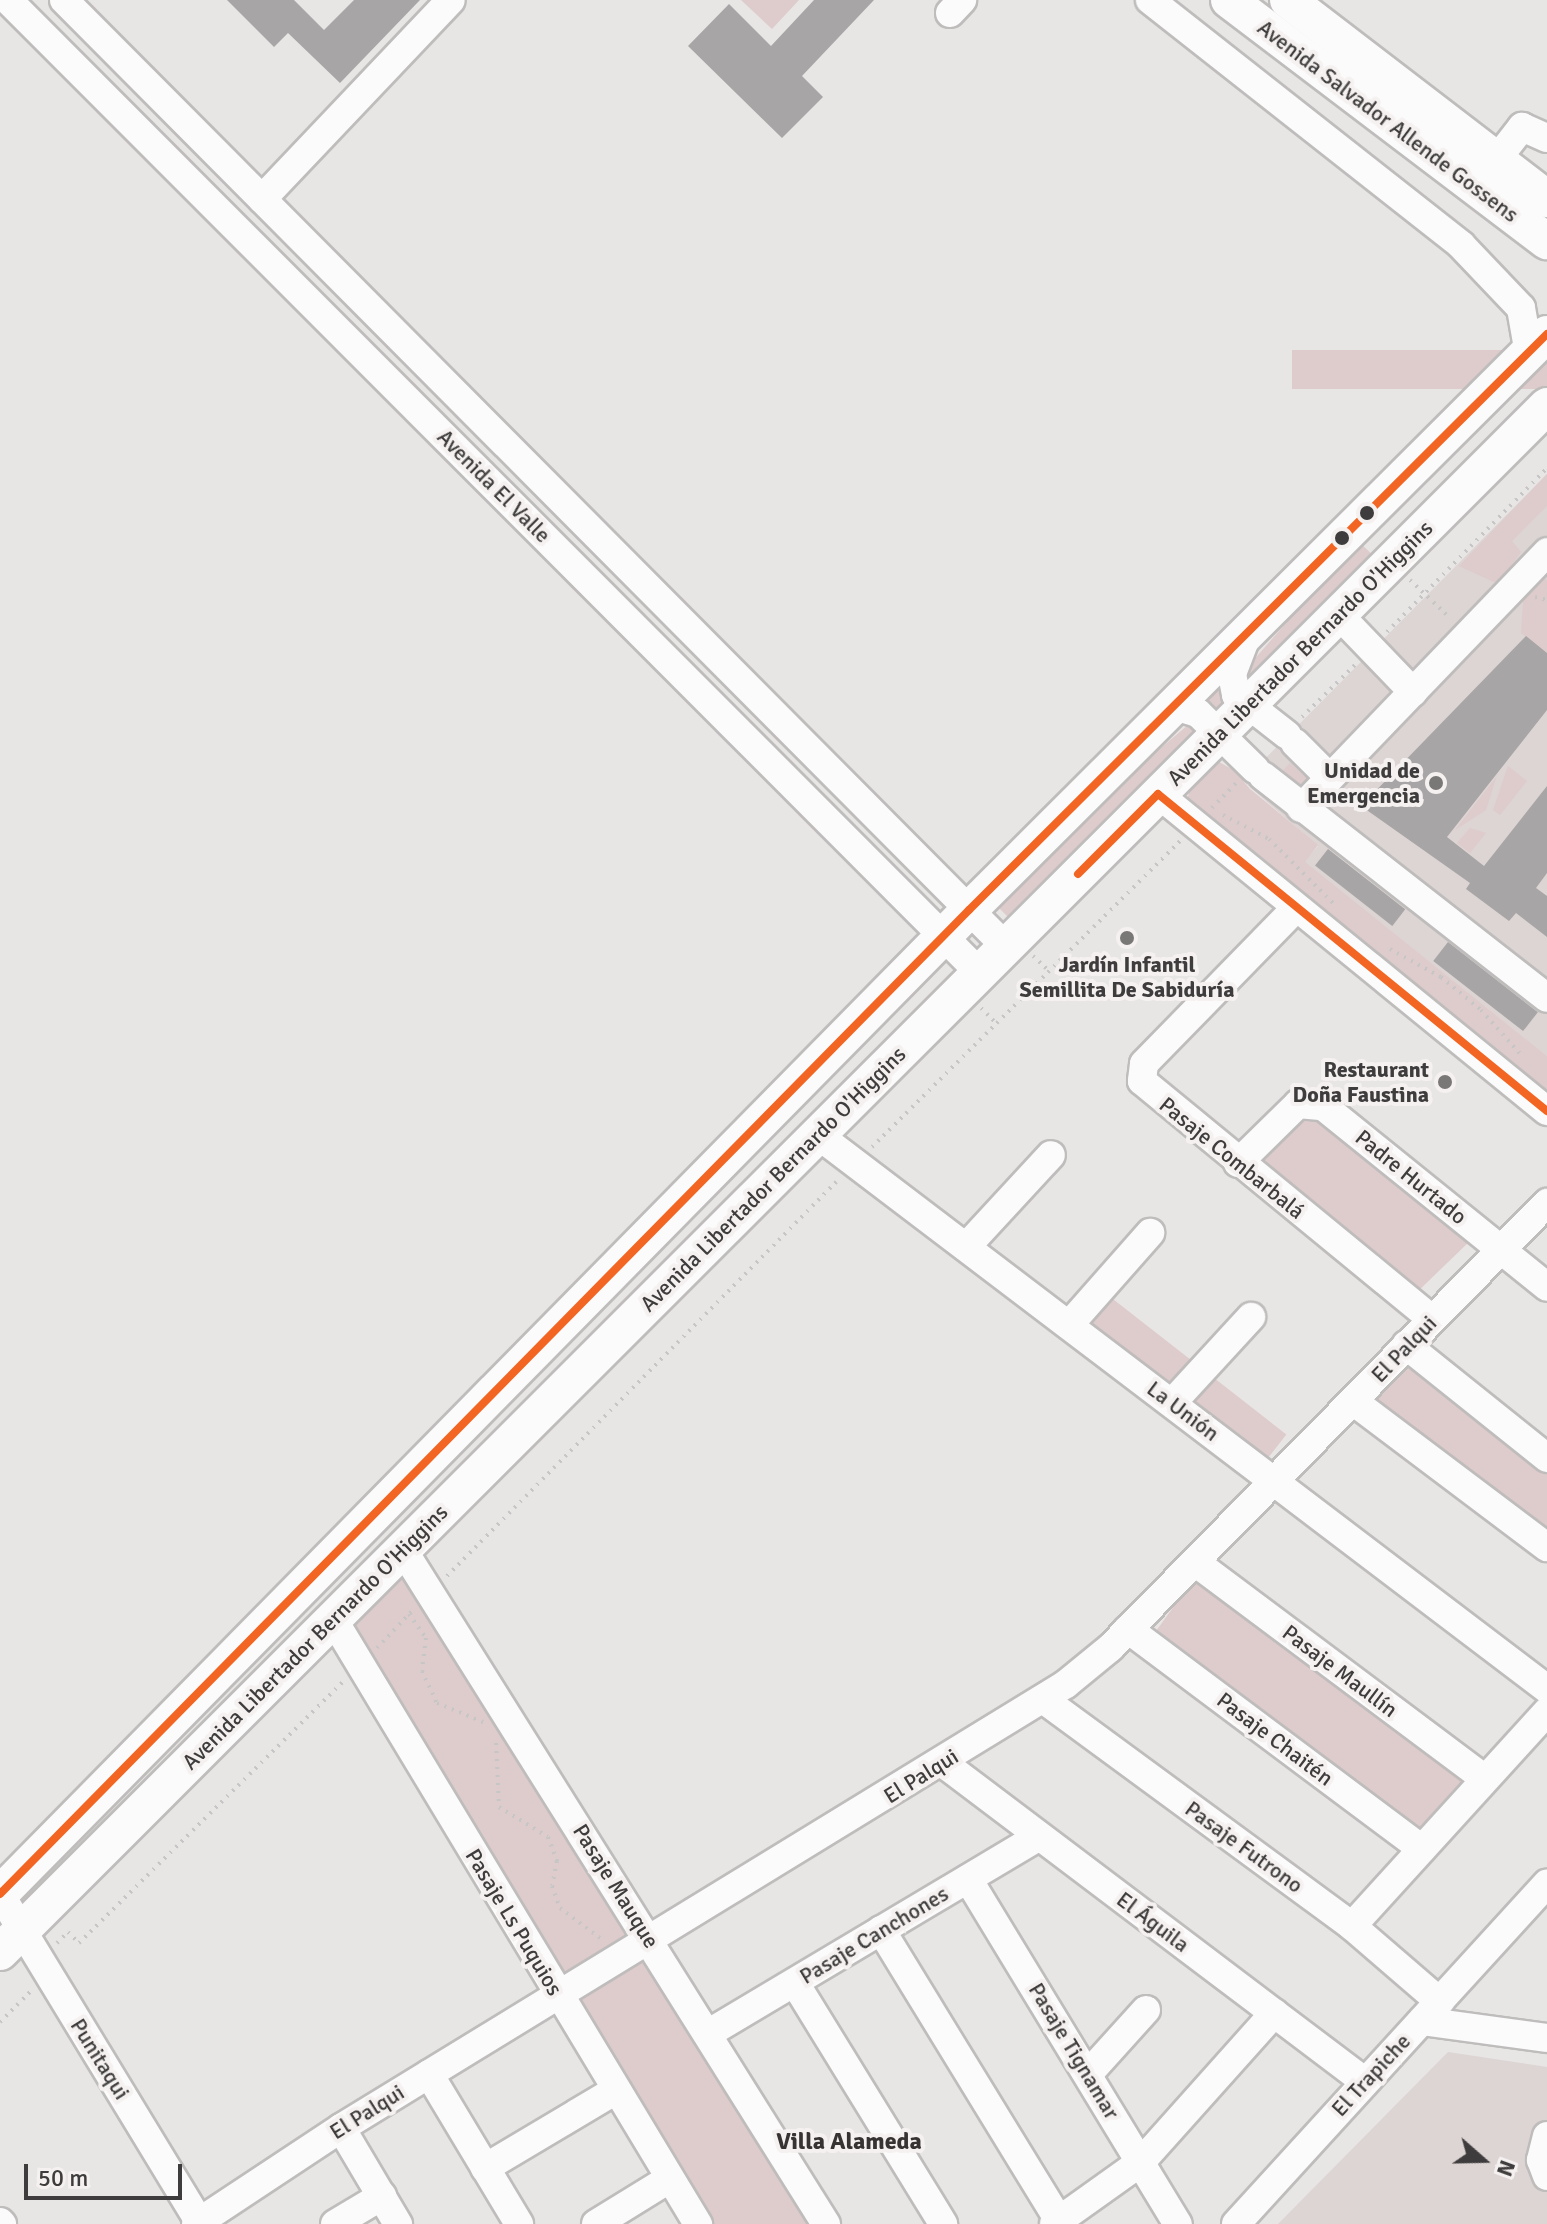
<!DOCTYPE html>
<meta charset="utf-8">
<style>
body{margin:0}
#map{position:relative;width:1547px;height:2224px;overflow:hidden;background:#e8e5e5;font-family:Signika,sans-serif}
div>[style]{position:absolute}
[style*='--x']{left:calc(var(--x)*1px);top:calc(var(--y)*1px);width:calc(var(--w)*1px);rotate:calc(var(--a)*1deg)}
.built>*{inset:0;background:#ddd4d4}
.green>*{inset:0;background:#decbcc;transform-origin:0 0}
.building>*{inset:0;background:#a7a5a5;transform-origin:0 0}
.path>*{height:4px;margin-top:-2px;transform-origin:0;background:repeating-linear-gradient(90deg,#c7c6c6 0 2px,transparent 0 8px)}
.roads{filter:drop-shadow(2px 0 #bfbcbc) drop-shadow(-2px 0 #bfbcbc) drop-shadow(0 2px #bfbcbc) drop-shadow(0 -2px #bfbcbc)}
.minor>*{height:28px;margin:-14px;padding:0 14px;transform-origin:14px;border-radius:14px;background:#fcfbfb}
.major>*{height:36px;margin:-18px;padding:0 18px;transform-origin:18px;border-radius:18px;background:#fcfbfb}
.bus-1>*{height:8px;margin:-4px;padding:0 4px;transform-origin:4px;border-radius:4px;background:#f26522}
.dots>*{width:22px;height:22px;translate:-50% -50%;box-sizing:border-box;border:4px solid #f6f1f1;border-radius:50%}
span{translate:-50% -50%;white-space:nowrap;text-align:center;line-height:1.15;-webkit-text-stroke:8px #f6f1f1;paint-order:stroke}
.street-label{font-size:22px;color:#3e3c3c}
.poi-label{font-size:22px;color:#3e3c3c;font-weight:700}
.right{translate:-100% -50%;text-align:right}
.neighbourhood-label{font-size:24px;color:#373333;font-weight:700}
.north{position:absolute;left:1443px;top:2120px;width:80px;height:80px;-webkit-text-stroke:6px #f6f1f1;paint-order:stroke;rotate:110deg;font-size:22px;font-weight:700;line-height:32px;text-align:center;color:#3e3c3c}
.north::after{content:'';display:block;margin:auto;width:28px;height:36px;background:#3e3c3c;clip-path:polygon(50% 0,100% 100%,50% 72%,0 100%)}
.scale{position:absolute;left:24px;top:2164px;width:158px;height:36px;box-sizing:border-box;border:4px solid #3e3c3c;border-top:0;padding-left:10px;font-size:24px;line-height:28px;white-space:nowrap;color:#3e3c3c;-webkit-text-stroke:6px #f6f1f1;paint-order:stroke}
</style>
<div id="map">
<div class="built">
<i style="clip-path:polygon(1547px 474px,1547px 1056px,1304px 862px,1318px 846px,1243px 781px)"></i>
<i style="clip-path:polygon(1448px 2052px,1547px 2067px,1547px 2224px,1278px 2224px)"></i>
</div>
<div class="green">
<i style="clip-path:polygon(741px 0,799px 0,772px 29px)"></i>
<i style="left:1547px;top:350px;width:39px;height:255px;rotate:90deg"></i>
<i style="clip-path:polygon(1547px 474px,1547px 506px,1512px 541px,1521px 552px,1498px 584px,1459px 566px)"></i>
<i style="clip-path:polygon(1358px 541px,1378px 560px,1245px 694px,1236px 680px)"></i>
<i style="clip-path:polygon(1541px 573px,1547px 581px,1547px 653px,1521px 633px,1524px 588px)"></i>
<i style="clip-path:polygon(1220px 682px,1232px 705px,1217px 721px,1199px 703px)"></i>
<i style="clip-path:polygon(1189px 724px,1202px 728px,1014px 923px,996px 905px,1114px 788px)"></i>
<i style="clip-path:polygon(1219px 762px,1246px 777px,1243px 781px,1250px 789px,1318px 845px,1305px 862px,1547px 1056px,1547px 1093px,1186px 804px,1191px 785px)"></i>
<i style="clip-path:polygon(1290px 763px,1307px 779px,1300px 793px,1274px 780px)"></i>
<i style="clip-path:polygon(1508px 766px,1527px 781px,1500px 815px,1493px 810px)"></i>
<i style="clip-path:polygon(1497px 775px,1486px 810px,1455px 830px,1497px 776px)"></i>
<i style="clip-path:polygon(1470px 828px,1486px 833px,1470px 853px,1457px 843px)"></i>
<i style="clip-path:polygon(1303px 1116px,1322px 1118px,1472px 1239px,1414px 1295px,1251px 1162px)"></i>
<i style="left:1109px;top:1296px;width:225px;height:34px;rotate:38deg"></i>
<i style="clip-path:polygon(1408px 1364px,1547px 1472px,1547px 1537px,1371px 1402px)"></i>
<i style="left:419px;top:1565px;width:768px;height:99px;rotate:59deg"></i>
<i style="left:1196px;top:1576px;width:342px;height:76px;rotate:36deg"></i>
</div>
<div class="building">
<i style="clip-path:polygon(227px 0,294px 0,324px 30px,354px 0,420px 0,340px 83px,288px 33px,274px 47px)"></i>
<i style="clip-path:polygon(814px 0,874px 0,802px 76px,823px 97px,782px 138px,688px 46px,729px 4px,771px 46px)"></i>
<i style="clip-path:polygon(1526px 636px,1547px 653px,1547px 710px,1447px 837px,1484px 866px,1547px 786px,1547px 873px,1536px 888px,1547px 896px,1547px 937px,1516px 913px,1509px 921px,1466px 889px,1470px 883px,1361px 806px)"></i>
<i style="left:1328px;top:849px;width:98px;height:21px;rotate:38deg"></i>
<i style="left:1448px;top:942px;width:114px;height:24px;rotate:38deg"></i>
</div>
<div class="path">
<i style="--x:1410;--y:580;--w:55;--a:43.5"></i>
<i style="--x:1535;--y:597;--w:12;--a:14"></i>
<i style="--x:1387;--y:632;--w:229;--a:-45.7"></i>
<i style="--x:1302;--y:717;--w:76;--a:-44.5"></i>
<i style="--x:1212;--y:808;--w:35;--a:-46"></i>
<i style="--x:1223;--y:815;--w:52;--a:27.6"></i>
<i style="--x:1269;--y:839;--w:91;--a:45"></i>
<i style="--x:1390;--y:949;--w:58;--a:28.8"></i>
<i style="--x:1441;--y:977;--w:52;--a:39.5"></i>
<i style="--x:1481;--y:1010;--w:64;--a:48.1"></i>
<i style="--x:1033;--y:956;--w:22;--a:43"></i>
<i style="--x:981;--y:1008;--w:21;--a:45"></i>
<i style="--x:872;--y:1147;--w:436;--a:-44.8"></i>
<i style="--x:447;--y:1576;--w:559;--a:-45.36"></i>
<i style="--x:409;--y:1614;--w:29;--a:55"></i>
<i style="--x:426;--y:1638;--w:33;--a:97"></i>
<i style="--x:422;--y:1671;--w:35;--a:65"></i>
<i style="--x:437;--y:1703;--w:50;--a:22.4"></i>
<i style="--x:377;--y:1648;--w:51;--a:-46.6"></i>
<i style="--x:496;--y:1743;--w:64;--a:87.3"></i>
<i style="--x:499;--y:1807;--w:57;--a:31.5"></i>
<i style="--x:548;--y:1837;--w:26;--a:69"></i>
<i style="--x:557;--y:1861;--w:25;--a:101"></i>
<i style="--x:552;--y:1886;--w:23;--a:70"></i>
<i style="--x:560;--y:1908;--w:55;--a:36.9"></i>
<i style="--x:57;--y:1943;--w:16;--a:-45"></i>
<i style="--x:68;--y:1932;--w:16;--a:45"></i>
<i style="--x:79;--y:1943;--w:371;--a:-44.7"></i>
<i style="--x:0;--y:2022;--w:47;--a:-45"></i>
</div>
<div class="roads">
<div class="minor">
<i style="--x:8;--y:0;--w:1375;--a:45.03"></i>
<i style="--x:64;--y:0;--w:1336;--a:45.15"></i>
<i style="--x:1150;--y:0;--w:396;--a:38.2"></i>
<i style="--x:1461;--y:245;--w:87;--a:46.4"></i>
<i style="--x:1521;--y:308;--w:47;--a:80.1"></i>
<i style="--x:950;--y:13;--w:18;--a:-47"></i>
<i style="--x:1497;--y:159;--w:41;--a:-52"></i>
<i style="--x:1522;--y:127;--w:27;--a:24"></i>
<i style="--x:262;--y:199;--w:274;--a:-46.5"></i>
<i style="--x:1339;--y:615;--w:107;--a:46.1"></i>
<i style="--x:1245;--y:640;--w:36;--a:111"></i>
<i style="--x:1232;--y:674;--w:21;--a:79"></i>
<i style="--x:1236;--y:695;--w:65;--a:38.1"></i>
<i style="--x:1175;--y:706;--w:24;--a:17"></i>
<i style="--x:1198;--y:713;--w:80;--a:44.5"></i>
<i style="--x:1295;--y:743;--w:48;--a:45"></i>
<i style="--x:1263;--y:776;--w:360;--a:38"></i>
<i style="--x:1158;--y:794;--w:502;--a:39.18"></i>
<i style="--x:1301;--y:808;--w:355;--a:-46.1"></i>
<i style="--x:1295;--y:909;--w:216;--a:134.3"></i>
<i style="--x:1144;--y:1064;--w:17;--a:97"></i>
<i style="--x:1142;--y:1081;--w:375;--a:39.4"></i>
<i style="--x:818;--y:1135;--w:916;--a:37.23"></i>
<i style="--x:1238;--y:1163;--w:84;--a:-44.5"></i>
<i style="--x:1298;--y:1104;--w:25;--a:5"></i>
<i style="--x:1323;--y:1106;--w:288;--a:38.9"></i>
<i style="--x:966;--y:1247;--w:125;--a:-47.3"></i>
<i style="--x:1069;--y:1325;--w:123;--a:-48.6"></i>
<i style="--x:1406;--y:1345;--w:181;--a:38.7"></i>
<i style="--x:1353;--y:1401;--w:243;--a:37"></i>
<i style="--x:1172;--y:1403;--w:117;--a:-47.4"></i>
<i style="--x:403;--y:1550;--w:796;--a:57.89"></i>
<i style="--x:1195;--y:1562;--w:362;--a:36.8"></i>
<i style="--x:333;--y:1619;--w:707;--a:58.9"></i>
<i style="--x:1128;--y:1629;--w:367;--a:36.8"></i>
<i style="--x:1043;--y:1699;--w:383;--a:36.3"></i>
<i style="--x:1352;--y:1926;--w:116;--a:40.8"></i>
<i style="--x:943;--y:1763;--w:528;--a:37.07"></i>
<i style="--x:968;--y:1879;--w:404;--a:58.7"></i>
<i style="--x:0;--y:1894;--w:386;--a:58.7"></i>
<i style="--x:1352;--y:1926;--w:290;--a:-47.7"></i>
<i style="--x:881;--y:1930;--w:340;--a:58.5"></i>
<i style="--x:795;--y:1983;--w:283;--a:58.4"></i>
<i style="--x:1422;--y:2021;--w:126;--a:7.7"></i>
<i style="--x:709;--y:2033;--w:384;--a:-30.8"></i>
<i style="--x:1089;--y:2073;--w:85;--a:-47.9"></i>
<i style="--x:429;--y:2074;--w:175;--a:59"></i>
<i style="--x:341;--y:2128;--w:112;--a:59.3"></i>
<i style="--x:1547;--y:2136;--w:25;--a:104"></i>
<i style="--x:1541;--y:2160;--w:17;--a:69"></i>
<i style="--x:485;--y:2168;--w:152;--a:-30.8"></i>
<i style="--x:0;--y:2222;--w:3;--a:45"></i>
<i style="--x:196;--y:2224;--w:174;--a:-33.5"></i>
<i style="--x:341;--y:2128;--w:850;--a:-31.48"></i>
<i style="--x:1066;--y:1684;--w:57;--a:-39.3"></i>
<i style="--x:1110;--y:1648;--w:624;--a:-45.52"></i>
<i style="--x:335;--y:2224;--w:55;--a:-30.8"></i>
<i style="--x:596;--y:2224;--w:86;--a:-31.7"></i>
<i style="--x:1054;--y:2224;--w:107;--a:-35.5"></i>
<i style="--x:1141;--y:2162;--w:200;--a:-48.2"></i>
<i style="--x:1236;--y:2224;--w:461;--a:-47.6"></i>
</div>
<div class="major">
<i style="--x:1229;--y:0;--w:399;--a:37.2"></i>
<i style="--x:1288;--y:0;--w:327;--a:37.5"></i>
<i style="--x:0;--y:1894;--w:1381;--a:-45.44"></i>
<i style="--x:969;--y:910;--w:816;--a:-44.9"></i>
<i style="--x:0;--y:1952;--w:2187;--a:-44.98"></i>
</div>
</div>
<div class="bus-1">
<i style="--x:1078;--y:874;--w:113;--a:-45"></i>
<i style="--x:1158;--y:794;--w:502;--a:39.18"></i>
<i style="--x:0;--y:1894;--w:1381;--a:-45.44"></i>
<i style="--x:969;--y:910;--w:816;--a:-44.9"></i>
</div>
<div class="dots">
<i style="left:1367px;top:513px;background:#3e3c3c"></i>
<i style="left:1342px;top:538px;background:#3e3c3c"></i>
<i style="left:1436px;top:783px;background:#7a7777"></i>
<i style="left:1127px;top:938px;background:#7a7777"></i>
<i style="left:1445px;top:1082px;background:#7a7777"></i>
</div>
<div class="street-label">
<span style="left:1388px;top:121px;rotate:37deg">Avenida Salvador Allende Gossens</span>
<span style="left:494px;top:486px;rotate:45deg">Avenida El Valle</span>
<span style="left:1300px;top:653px;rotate:-45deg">Avenida Libertador Bernardo O'Higgins</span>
<span style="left:1232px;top:1158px;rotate:39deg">Pasaje Combarbalá</span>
<span style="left:1411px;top:1177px;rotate:39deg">Padre Hurtado</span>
<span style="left:773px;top:1179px;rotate:-45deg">Avenida Libertador Bernardo O'Higgins</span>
<span style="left:1404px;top:1349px;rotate:-46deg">El Palqui</span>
<span style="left:1183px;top:1411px;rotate:37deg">La Unión</span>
<span style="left:315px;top:1637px;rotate:-45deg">Avenida Libertador Bernardo O'Higgins</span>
<span style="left:1340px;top:1671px;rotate:37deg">Pasaje Maullín</span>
<span style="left:1275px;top:1739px;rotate:37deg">Pasaje Chaitén</span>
<span style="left:921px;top:1776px;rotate:-32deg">El Palqui</span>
<span style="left:1244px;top:1847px;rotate:36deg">Pasaje Futrono</span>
<span style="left:616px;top:1886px;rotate:58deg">Pasaje Mauque</span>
<span style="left:514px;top:1922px;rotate:59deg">Pasaje Ls Puquios</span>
<span style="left:1153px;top:1922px;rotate:37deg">El Águila</span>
<span style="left:874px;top:1935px;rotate:-31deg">Pasaje Canchones</span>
<span style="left:1074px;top:2051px;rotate:59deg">Pasaje Tignamar</span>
<span style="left:100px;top:2059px;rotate:58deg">Punitaqui</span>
<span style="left:1371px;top:2075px;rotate:-47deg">El Trapiche</span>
<span style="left:367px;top:2112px;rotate:-32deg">El Palqui</span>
</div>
<div class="poi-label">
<span class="right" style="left:1420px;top:783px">Unidad de<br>Emergencia</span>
<span style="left:1127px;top:977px">Jardín Infantil<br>Semillita De Sabiduría</span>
<span class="right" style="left:1429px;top:1082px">Restaurant<br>Doña Faustina</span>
</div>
<div class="neighbourhood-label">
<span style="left:849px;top:2142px">Villa Alameda</span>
</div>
<div class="north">N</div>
<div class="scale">50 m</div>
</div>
